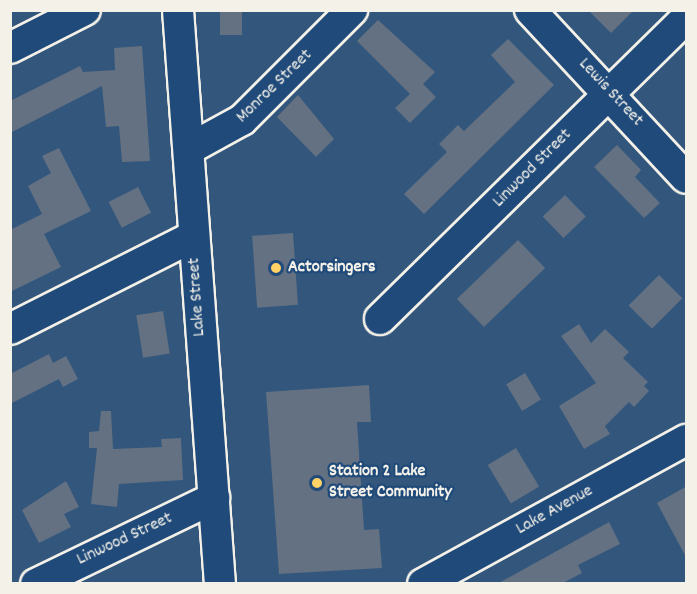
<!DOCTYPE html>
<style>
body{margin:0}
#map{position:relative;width:697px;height:594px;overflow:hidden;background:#33567c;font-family:Dekko,sans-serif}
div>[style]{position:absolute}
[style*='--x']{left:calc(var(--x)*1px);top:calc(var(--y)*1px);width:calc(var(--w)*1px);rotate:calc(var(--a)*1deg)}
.building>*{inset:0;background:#637182;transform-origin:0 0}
.roads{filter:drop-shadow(2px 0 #f4f1e8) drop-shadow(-2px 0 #f4f1e8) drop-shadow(0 2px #f4f1e8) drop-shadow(0 -2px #f4f1e8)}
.minor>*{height:30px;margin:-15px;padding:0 15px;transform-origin:15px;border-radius:15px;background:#1f4a7a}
.dots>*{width:16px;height:16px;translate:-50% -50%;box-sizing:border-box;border:3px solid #1f4a7a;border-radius:50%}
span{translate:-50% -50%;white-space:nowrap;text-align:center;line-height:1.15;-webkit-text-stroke:4.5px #1f4a7a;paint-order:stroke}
.street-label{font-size:18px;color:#f4f1e8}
.poi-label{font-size:18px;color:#f4f1e8;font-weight:700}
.left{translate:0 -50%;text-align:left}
.frame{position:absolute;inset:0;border:12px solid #f4f1e8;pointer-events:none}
</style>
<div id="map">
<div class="building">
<i style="left:220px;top:10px;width:22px;height:25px"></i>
<i style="clip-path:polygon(588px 10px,634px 10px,611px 33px)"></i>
<i style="clip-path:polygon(378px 20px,435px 72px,423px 84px,436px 97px,410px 123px,395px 108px,410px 94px,357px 41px)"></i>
<i style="clip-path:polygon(508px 39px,554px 85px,424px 214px,404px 194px,447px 152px,439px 144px,458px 125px,464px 131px,515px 82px,491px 55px)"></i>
<i style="clip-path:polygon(142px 46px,150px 161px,122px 162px,119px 126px,106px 127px,102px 86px,10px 133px,10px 101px,80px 66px,83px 72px,115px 70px,114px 48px)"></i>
<i style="clip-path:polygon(298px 95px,334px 139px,316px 157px,277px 117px)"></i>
<i style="clip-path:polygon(617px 145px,641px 170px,635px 177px,660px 203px,644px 218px,594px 167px)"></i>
<i style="clip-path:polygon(59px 148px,91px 211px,44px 234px,61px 267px,10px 292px,10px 230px,42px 214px,28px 186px,51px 173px,42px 156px)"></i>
<i style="left:138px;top:187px;width:29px;height:33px;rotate:63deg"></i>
<i style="left:565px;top:195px;width:30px;height:31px;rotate:46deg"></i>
<i style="left:293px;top:233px;width:72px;height:41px;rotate:86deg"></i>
<i style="left:518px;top:240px;width:39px;height:85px;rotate:46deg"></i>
<i style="left:659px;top:275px;width:33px;height:43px;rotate:45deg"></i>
<i style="left:163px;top:311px;width:43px;height:27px;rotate:81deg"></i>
<i style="clip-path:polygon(579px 324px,591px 343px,605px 329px,629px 352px,623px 358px,648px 382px,644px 386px,649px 391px,634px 407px,629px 402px,605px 426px,610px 434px,584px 449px,559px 406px,596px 383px,561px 336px)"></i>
<i style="clip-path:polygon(49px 354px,53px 363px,66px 356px,78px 379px,63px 387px,59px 379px,10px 404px,10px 374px)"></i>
<i style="left:525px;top:373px;width:31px;height:22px;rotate:59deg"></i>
<i style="clip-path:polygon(369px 385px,371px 422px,357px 422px,364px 530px,379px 529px,382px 568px,279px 574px,266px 392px)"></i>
<i style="clip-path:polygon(101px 411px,111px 411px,113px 449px,162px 447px,161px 439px,181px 438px,183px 480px,119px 484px,117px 507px,91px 504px,97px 448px,89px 448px,89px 432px,99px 431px)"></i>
<i style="left:516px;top:448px;width:45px;height:33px;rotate:59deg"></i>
<i style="clip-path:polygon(66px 481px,79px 507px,64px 514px,71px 527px,39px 543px,22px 510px)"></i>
<i style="clip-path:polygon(687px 486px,687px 559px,657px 503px)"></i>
<i style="clip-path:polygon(609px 522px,620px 544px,578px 565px,582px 573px,561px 584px,497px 584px)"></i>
</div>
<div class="roads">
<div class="minor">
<i style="--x:178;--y:10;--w:576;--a:85.82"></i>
<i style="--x:530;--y:10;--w:229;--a:47.1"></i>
<i style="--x:10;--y:48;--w:84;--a:-26.9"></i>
<i style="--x:189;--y:149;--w:60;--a:-28.7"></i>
<i style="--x:242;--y:120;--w:156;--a:-45"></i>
<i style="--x:380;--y:319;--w:429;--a:-44.5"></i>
<i style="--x:10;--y:329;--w:206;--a:-26.8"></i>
<i style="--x:36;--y:584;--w:198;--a:-25.8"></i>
<i style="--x:423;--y:584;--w:300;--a:-28.7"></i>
</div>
</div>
<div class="dots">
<i style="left:276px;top:268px;background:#ffd166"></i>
<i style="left:317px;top:483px;background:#ffd166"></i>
</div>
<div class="street-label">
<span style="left:275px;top:87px;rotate:-44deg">Monroe Street</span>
<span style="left:610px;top:93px;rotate:47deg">Lewis Street</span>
<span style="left:533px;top:169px;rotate:-45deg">Linwood Street</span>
<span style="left:198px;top:297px;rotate:-94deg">Lake Street</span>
<span style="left:555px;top:511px;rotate:-29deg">Lake Avenue</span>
<span style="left:125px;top:540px;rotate:-25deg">Linwood Street</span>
</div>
<div class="poi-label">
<span class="left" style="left:288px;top:268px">Actorsingers</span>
<span class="left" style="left:329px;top:483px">Station 2 Lake<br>Street Community</span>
</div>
<div class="frame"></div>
</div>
